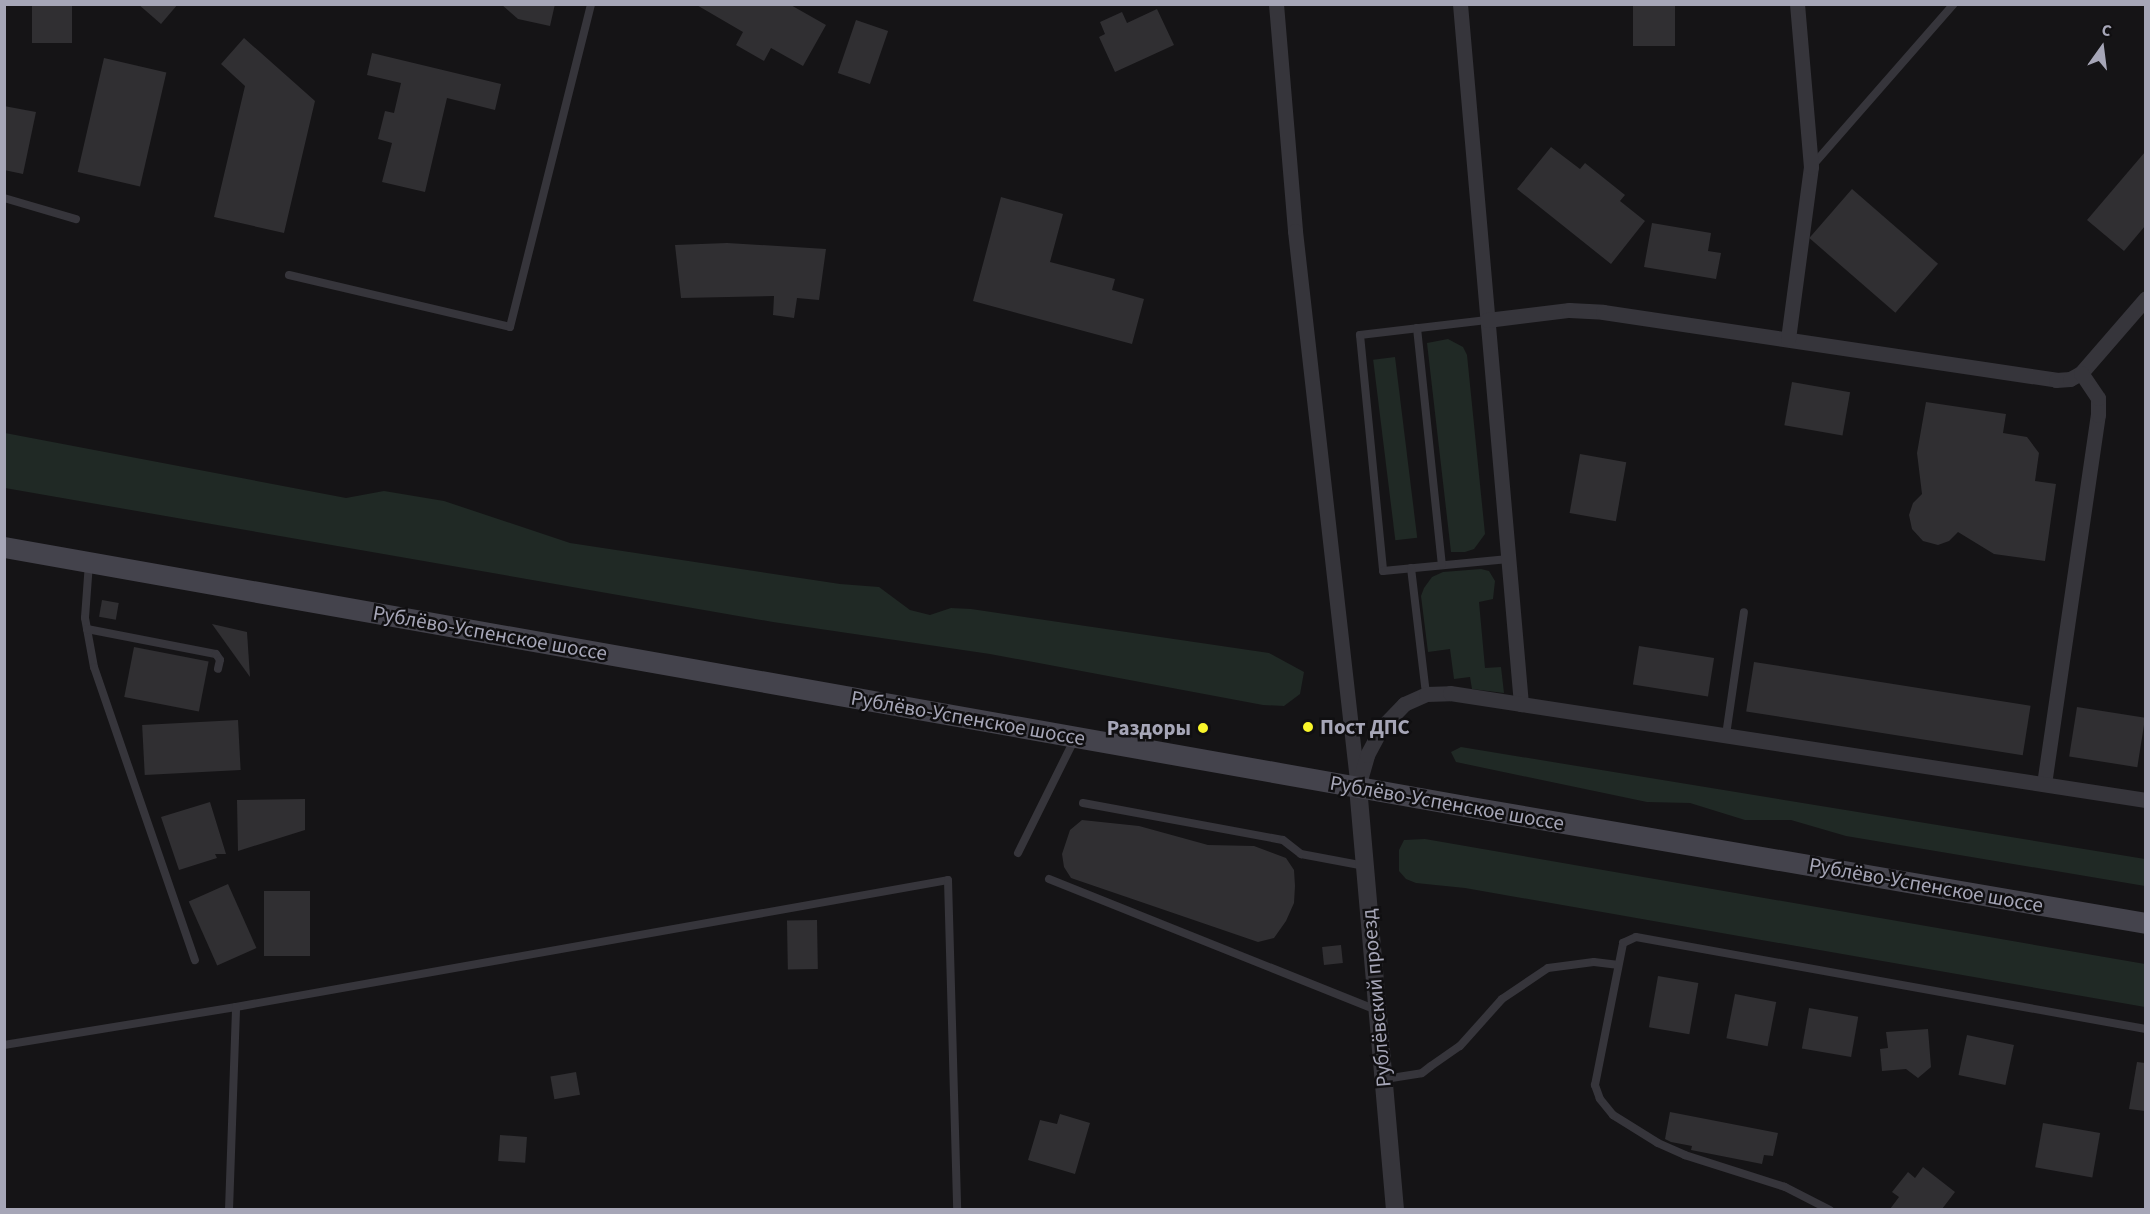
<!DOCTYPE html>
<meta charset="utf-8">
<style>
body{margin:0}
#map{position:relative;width:2150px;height:1214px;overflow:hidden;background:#151416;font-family:"Source Sans 3",sans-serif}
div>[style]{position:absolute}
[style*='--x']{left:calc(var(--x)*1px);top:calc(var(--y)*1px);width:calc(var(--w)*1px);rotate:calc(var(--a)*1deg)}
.green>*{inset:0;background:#202925;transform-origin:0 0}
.building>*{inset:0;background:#302f32;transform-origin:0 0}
.service>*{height:8px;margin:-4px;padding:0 4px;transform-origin:4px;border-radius:4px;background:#36353b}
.minor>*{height:15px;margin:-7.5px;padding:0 7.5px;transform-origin:7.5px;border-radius:7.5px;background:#36353b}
.tertiary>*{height:18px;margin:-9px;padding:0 9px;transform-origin:9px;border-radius:9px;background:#36353b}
.secondary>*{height:21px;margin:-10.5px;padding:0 10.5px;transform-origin:10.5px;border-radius:10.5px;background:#44434c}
.dots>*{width:16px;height:16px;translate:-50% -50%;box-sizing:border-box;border:3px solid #100f11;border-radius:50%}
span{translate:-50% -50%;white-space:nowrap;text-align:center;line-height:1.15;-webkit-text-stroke:5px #100f11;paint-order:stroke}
.street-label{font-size:21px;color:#a6a6b7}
.poi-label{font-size:21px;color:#a6a6b7;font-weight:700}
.left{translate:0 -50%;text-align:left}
.right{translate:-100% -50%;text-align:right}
.frame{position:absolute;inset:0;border:6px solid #a6a6b7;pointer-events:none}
.north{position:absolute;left:2072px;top:18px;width:60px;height:60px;-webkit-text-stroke:4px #100f11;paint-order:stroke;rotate:14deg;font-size:16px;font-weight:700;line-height:24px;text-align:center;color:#a6a6b7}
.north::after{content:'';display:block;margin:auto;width:21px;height:27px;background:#a6a6b7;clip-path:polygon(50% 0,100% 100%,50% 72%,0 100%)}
</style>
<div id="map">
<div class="green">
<i style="clip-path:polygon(1448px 339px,1463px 347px,1467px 355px,1485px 534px,1474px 549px,1465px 552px,1451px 552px,1427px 343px)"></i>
<i style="left:1395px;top:357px;width:182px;height:22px;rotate:83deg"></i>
<i style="clip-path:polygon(5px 433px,346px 498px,384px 491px,444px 501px,570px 543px,840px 584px,879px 587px,910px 610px,930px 615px,951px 608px,971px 609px,1269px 653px,1304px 672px,1300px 694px,1284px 706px,1263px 705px,990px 654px,773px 622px,5px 488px)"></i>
<i style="clip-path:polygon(1481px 569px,1489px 571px,1495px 581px,1493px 599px,1479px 602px,1485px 668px,1501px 667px,1504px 693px,1472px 689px,1470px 677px,1454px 679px,1450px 649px,1428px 652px,1421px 596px,1424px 588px,1432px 577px,1443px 572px)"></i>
<i style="clip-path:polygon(1461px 747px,2145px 859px,2145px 886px,1846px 836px,1791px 820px,1745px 820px,1690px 803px,1647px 802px,1456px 762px,1451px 752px)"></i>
<i style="clip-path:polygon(1425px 839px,2145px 964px,2145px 1007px,1465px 888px,1416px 883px,1406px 879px,1399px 871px,1399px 850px,1404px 840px)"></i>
</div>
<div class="building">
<i style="left:32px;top:4px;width:40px;height:39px"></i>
<i style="clip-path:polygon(138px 4px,178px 4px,161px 24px)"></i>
<i style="clip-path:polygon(501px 4px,555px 4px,550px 26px,518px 19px)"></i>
<i style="clip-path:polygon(695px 4px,789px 4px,826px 25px,803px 66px,771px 48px,764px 61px,736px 45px,743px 32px)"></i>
<i style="left:1633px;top:4px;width:42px;height:42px"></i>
<i style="clip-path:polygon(1157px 9px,1174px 45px,1115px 72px,1099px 37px,1105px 34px,1100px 22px,1122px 12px,1127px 23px)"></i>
<i style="left:856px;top:20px;width:34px;height:56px;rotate:19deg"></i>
<i style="clip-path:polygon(244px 38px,315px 101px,284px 233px,214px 217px,245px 86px,221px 64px)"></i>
<i style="clip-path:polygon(372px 53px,501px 84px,495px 110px,447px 98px,425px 192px,382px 182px,392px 143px,378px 139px,385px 111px,394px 113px,401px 83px,367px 75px)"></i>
<i style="left:104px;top:58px;width:64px;height:117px;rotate:13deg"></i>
<i style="clip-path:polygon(4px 106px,36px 112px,23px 174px,4px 170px)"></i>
<i style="clip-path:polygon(1551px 147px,1580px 169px,1585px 163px,1625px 195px,1620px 201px,1645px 221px,1611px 264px,1517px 189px)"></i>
<i style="clip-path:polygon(2145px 152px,2145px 226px,2124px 251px,2087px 220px)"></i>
<i style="left:1852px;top:189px;width:114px;height:65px;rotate:41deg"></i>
<i style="clip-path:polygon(1001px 197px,1063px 214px,1050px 262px,1115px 279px,1112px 290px,1144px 299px,1132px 344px,973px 301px)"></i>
<i style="clip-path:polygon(1652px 223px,1711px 233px,1708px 251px,1721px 253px,1716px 279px,1644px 267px)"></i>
<i style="clip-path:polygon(727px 243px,826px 249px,819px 300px,797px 298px,794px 318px,773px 315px,774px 296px,681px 298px,675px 245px)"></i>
<i style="left:1792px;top:382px;width:59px;height:44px;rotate:10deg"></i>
<i style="clip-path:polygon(1926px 402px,2006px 414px,2003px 433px,2027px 437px,2039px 453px,2035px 481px,2056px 484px,2045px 561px,1994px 554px,1958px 532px,1949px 541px,1938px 545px,1923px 541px,1912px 529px,1909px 515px,1913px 503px,1922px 494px,1917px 453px)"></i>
<i style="left:1580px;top:454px;width:47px;height:60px;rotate:10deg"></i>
<i style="left:102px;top:600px;width:17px;height:17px;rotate:10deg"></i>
<i style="clip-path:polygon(212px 624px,247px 632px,250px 677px)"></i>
<i style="left:1639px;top:646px;width:76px;height:39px;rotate:9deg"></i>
<i style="left:134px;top:647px;width:76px;height:51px;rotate:11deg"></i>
<i style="left:1754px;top:662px;width:280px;height:50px;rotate:9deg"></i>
<i style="left:2077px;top:707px;width:69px;height:50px;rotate:9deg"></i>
<i style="left:238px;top:720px;width:50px;height:96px;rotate:87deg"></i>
<i style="clip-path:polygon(305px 799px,305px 830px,238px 851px,237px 800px)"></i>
<i style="clip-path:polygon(210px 802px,226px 854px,215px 854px,217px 858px,179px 870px,161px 817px)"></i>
<i style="clip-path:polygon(1082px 820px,1139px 826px,1208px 845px,1254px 846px,1286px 858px,1294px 870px,1295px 886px,1294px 903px,1286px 921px,1274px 938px,1258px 942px,1071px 878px,1064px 867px,1062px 854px,1070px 830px)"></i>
<i style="left:228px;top:884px;width:70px;height:43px;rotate:66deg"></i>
<i style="left:264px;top:891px;width:46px;height:65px"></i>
<i style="left:817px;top:920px;width:49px;height:30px;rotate:89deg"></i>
<i style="left:1341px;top:945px;width:18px;height:19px;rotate:84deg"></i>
<i style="left:1658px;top:976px;width:41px;height:52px;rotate:10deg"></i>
<i style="left:1735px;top:994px;width:42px;height:45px;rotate:11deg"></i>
<i style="left:1809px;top:1008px;width:50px;height:41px;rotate:10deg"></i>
<i style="clip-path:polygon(1928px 1029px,1931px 1067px,1918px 1078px,1906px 1069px,1882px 1071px,1880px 1049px,1888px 1048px,1886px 1032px)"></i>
<i style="left:1967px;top:1035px;width:48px;height:41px;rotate:12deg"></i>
<i style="clip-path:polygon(2137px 1062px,2145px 1063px,2145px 1111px,2129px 1109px)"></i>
<i style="left:576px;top:1072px;width:23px;height:26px;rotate:80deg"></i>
<i style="clip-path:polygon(1670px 1112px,1778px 1133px,1773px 1156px,1764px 1155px,1762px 1164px,1691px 1150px,1692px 1146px,1671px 1142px,1665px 1139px)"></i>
<i style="clip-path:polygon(1060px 1114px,1090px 1123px,1075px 1174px,1028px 1160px,1040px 1120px,1057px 1124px)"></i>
<i style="left:2043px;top:1123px;width:58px;height:45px;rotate:10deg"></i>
<i style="left:500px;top:1135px;width:27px;height:26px;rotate:4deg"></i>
<i style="clip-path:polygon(1923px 1167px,1955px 1192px,1942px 1209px,1890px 1209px,1899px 1197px,1892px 1192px,1908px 1172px,1915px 1178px)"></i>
</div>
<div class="service">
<i style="--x:1812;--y:166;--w:215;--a:-48.8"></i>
<i style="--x:4;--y:198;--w:75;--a:16.3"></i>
<i style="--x:289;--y:275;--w:227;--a:13.2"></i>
<i style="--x:510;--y:327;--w:333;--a:-75.9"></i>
<i style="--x:1487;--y:320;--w:128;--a:173.3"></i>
<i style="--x:1360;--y:335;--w:237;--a:84.4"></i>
<i style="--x:1383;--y:571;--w:126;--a:-5.5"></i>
<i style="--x:1417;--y:328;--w:238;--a:84"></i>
<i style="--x:89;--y:563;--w:55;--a:94.2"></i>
<i style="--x:85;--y:618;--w:50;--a:79.6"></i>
<i style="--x:94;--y:667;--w:310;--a:71"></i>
<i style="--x:1411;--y:568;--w:127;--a:83.2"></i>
<i style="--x:87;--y:629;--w:131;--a:11"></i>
<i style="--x:216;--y:654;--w:7;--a:56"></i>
<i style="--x:220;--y:660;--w:9;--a:103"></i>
<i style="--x:1726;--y:735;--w:124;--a:-81.7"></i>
<i style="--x:1083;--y:803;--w:203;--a:10.5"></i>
<i style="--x:1283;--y:840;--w:23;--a:38"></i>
<i style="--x:1301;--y:854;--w:65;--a:10.6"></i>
<i style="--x:1018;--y:853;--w:128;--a:-63.6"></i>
<i style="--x:1049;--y:879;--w:352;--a:21.8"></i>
<i style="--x:4;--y:1045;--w:235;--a:-9.3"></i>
<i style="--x:236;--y:1007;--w:723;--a:-10.11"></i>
<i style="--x:948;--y:880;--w:330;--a:88.4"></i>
<i style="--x:1385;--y:1079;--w:37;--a:-9"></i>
<i style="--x:1422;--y:1073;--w:11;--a:-38"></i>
<i style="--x:1431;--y:1066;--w:35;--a:-35"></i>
<i style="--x:1460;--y:1046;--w:63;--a:-48.2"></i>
<i style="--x:1502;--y:999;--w:55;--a:-34"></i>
<i style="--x:1548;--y:968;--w:46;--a:-7.4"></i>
<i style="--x:1594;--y:962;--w:23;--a:7"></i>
<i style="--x:229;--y:1210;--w:203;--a:-88"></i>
<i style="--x:1830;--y:1210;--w:51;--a:-152.9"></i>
<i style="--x:1785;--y:1187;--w:105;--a:-162.3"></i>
<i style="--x:1685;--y:1155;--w:30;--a:-156"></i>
<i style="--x:1658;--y:1143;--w:53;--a:-148.1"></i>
<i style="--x:1613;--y:1115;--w:21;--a:-129"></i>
<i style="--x:1600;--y:1099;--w:15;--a:-110"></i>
<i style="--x:1595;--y:1085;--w:145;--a:-78.8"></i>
<i style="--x:1623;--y:943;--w:14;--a:-25"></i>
<i style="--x:1636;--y:937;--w:518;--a:10.23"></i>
</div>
<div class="minor">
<i style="--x:1276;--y:4;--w:228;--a:85.2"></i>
<i style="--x:1295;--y:231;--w:552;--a:83.56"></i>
<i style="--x:1460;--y:4;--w:703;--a:85.02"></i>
<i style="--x:1487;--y:320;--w:83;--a:-7"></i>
<i style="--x:1569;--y:310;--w:34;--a:3"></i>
<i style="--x:1603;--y:312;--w:458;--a:8.5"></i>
<i style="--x:2056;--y:380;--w:14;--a:-4"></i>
<i style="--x:2070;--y:379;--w:13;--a:-29"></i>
<i style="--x:2081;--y:373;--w:99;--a:-49.1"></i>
<i style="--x:1788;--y:339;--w:174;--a:-82.4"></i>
<i style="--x:1811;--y:167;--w:164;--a:-94.9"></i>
<i style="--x:2044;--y:784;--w:373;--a:-81.7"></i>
<i style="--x:2098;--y:415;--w:17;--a:-90"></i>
<i style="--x:2098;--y:398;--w:30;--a:-124"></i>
<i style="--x:1358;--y:787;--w:33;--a:-74"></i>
<i style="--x:1367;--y:755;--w:32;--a:-62"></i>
<i style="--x:1382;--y:727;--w:32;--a:-46"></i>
<i style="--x:1404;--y:704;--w:24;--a:-24"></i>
<i style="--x:1426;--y:694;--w:24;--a:-2"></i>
<i style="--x:1450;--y:693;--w:704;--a:8.74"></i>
</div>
<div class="tertiary">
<i style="--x:1358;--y:787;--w:425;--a:85"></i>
</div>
<div class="secondary">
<i style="--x:4;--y:547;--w:1484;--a:10.05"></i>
<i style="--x:1465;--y:806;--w:691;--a:9.75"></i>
</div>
<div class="dots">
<i style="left:1308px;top:727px;background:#f9f52a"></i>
<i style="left:1203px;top:728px;background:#f9f52a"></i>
</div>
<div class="street-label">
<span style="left:490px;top:633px;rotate:10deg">Рублёво-Успенское шоссе</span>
<span style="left:968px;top:718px;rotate:10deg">Рублёво-Успенское шоссе</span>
<span style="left:1447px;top:803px;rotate:10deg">Рублёво-Успенское шоссе</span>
<span style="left:1926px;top:885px;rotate:10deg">Рублёво-Успенское шоссе</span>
<span style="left:1376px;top:998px;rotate:-95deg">Рублёвский проезд</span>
</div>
<div class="poi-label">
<span class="left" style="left:1320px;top:727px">Пост ДПС</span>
<span class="right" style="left:1191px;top:728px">Раздоры</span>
</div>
<div class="frame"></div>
<div class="north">С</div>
</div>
